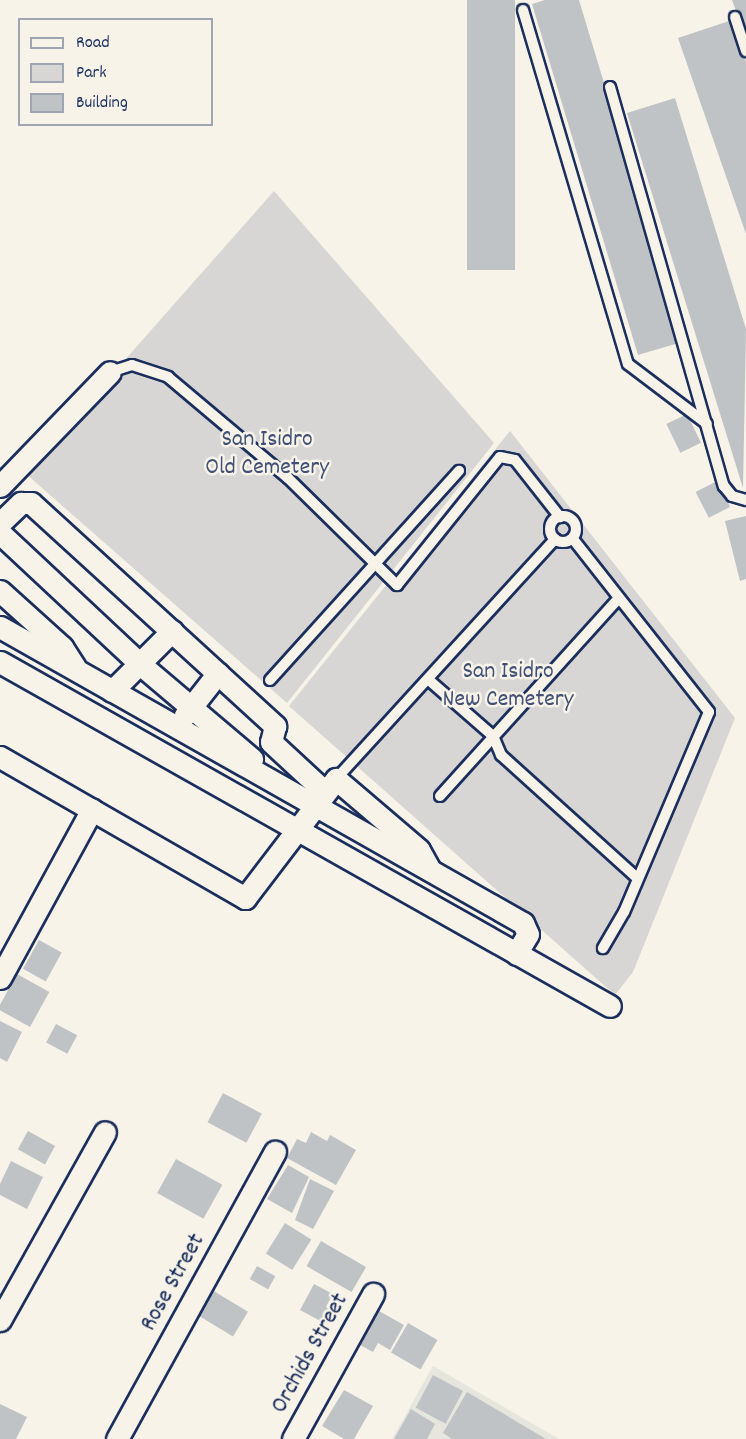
<!DOCTYPE html>
<style>
body{margin:0}
#map{position:relative;width:746px;height:1439px;overflow:hidden;background:#f7f3e8;font-family:Dekko,sans-serif}
div>[style]{position:absolute}
[style*='--x']{left:calc(var(--x)*1px);top:calc(var(--y)*1px);width:calc(var(--w)*1px);rotate:calc(var(--a)*1deg)}
.built>*{inset:0;background:#e6e5de}
.green>*{inset:0;background:#d7d6d4}
.building>*{inset:0;background:#c0c3c5;transform-origin:0 0}
.roads{filter:drop-shadow(2px 0 #1b2f5e) drop-shadow(-2px 0 #1b2f5e) drop-shadow(0 2px #1b2f5e) drop-shadow(0 -2px #1b2f5e)}
.lane>*{height:10px;margin:-5px;padding:0 5px;transform-origin:5px;border-radius:5px;background:#f7f3e8}
.lane>.ring{margin:-5px;padding:0;box-sizing:content-box;background:none;border:10px solid #f7f3e8;border-radius:50%}
.street>*{height:21px;margin:-10.5px;padding:0 10.5px;transform-origin:10.5px;border-radius:10.5px;background:#f7f3e8}
span{translate:-50% -50%;white-space:nowrap;text-align:center;line-height:1.15;-webkit-text-stroke:5px #f7f3e8;paint-order:stroke}
.park-label{font-size:24px;color:#415076}
.street-label{font-size:24px;color:#1b2f5e}
.legend{position:absolute;left:18px;top:18px;width:195px;height:108px;box-sizing:border-box;background:#f7f3e8;border:2px solid #9fa5b1;margin:0;padding:8px 10px;list-style:none;font-size:18px;color:#1b2f5e}
.legend li{display:flex;align-items:center;gap:12px;height:30px}
.legend b{width:30px;border:2px solid #9fa5b1}
</style>
<div id="map">
<div class="built">
<i style="clip-path:polygon(433px 1366px,559px 1439px,392px 1439px)"></i>
</div>
<div class="green">
<i style="clip-path:polygon(274px 191px,494px 443px,287px 703px,25px 473px)"></i>
<i style="clip-path:polygon(510px 431px,735px 718px,633px 972px,615px 995px,289px 706px)"></i>
</div>
<div class="building">
<i style="left:467px;top:0;width:48px;height:270px"></i>
<i style="clip-path:polygon(545px 0,579px 0,682px 342px,638px 355px,532px 4px)"></i>
<i style="clip-path:polygon(732px 0,746px 0,746px 39px)"></i>
<i style="clip-path:polygon(732px 20px,746px 62px,746px 234px,678px 38px)"></i>
<i style="clip-path:polygon(675px 98px,746px 329px,743px 488px,627px 113px)"></i>
<i style="left:687px;top:414px;width:32px;height:23px;rotate:64deg"></i>
<i style="left:717px;top:481px;width:29px;height:24px;rotate:63deg"></i>
<i style="clip-path:polygon(746px 516px,746px 579px,740px 581px,725px 521px)"></i>
<i style="left:39px;top:940px;width:26px;height:33px;rotate:29deg"></i>
<i style="left:17px;top:974px;width:37px;height:40px;rotate:29deg"></i>
<i style="clip-path:polygon(0 1021px,22px 1032px,7px 1062px,0 1058px)"></i>
<i style="left:56px;top:1024px;width:24px;height:21px;rotate:28deg"></i>
<i style="left:223px;top:1093px;width:44px;height:33px;rotate:28deg"></i>
<i style="left:28px;top:1131px;width:31px;height:21px;rotate:29deg"></i>
<i style="clip-path:polygon(311px 1132px,327px 1141px,330px 1135px,356px 1150px,336px 1185px,287px 1158px,297px 1139px,306px 1143px)"></i>
<i style="left:176px;top:1159px;width:53px;height:39px;rotate:29deg"></i>
<i style="clip-path:polygon(11px 1161px,43px 1177px,27px 1209px,0 1195px,0 1184px)"></i>
<i style="clip-path:polygon(288px 1165px,309px 1177px,292px 1213px,267px 1199px)"></i>
<i style="clip-path:polygon(310px 1179px,334px 1191px,313px 1229px,295px 1220px)"></i>
<i style="left:285px;top:1223px;width:31px;height:36px;rotate:32deg"></i>
<i style="left:321px;top:1241px;width:52px;height:29px;rotate:30deg"></i>
<i style="left:257px;top:1266px;width:21px;height:15px;rotate:29deg"></i>
<i style="clip-path:polygon(314px 1284px,333px 1294px,326px 1307px,333px 1311px,326px 1324px,300px 1310px)"></i>
<i style="left:212px;top:1290px;width:42px;height:29px;rotate:31deg"></i>
<i style="clip-path:polygon(379px 1311px,404px 1325px,390px 1350px,378px 1343px,373px 1352px,360px 1345px)"></i>
<i style="left:408px;top:1323px;width:34px;height:34px;rotate:30deg"></i>
<i style="left:433px;top:1375px;width:34px;height:37px;rotate:28deg"></i>
<i style="clip-path:polygon(344px 1390px,373px 1406px,354px 1439px,344px 1439px,322px 1426px)"></i>
<i style="clip-path:polygon(467px 1392px,546px 1439px,452px 1439px,443px 1433px)"></i>
<i style="clip-path:polygon(0 1404px,27px 1417px,16px 1439px,0 1439px)"></i>
<i style="clip-path:polygon(411px 1409px,435px 1424px,427px 1439px,394px 1439px)"></i>
</div>
<div class="roads">
<div class="lane">
<i style="--x:523;--y:10;--w:369;--a:73.5"></i>
<i style="--x:628;--y:364;--w:99;--a:37.2"></i>
<i style="--x:735;--y:17;--w:36;--a:72"></i>
<i style="--x:610;--y:87;--w:415;--a:74.1"></i>
<i style="--x:724;--y:486;--w:13;--a:51"></i>
<i style="--x:732;--y:496;--w:15;--a:16"></i>
<i style="--x:110;--y:372;--w:23;--a:-18"></i>
<i style="--x:132;--y:365;--w:38;--a:18"></i>
<i style="--x:168;--y:377;--w:157;--a:40.1"></i>
<i style="--x:288;--y:478;--w:153;--a:44.5"></i>
<i style="--x:397;--y:585;--w:164;--a:-51.2"></i>
<i style="--x:500;--y:457;--w:15;--a:11"></i>
<i style="--x:515;--y:460;--w:73;--a:51.7"></i>
<i class="ring" style="left:550px;top:516px;width:16px;height:16px"></i>
<i style="--x:573;--y:539;--w:220;--a:51.8"></i>
<i style="--x:709;--y:712;--w:217;--a:113"></i>
<i style="--x:624;--y:912;--w:42;--a:120.3"></i>
<i style="--x:270;--y:680;--w:282;--a:-47.9"></i>
<i style="--x:430;--y:681;--w:84;--a:41.1"></i>
<i style="--x:493;--y:736;--w:21;--a:67"></i>
<i style="--x:501;--y:755;--w:182;--a:42.1"></i>
<i style="--x:336;--y:779;--w:325;--a:-47.6"></i>
<i style="--x:440;--y:796;--w:264;--a:-47.9"></i>
</div>
<div class="street">
<i style="--x:0;--y:486;--w:158;--a:-46"></i>
<i style="--x:0;--y:523;--w:29;--a:-44"></i>
<i style="--x:21;--y:503;--w:10;--a:0"></i>
<i style="--x:31;--y:503;--w:331;--a:42.4"></i>
<i style="--x:275;--y:726;--w:16;--a:104"></i>
<i style="--x:271;--y:742;--w:74;--a:42.8"></i>
<i style="--x:0;--y:533;--w:192;--a:43.1"></i>
<i style="--x:140;--y:664;--w:147;--a:40.3"></i>
<i style="--x:0;--y:591;--w:84;--a:42.1"></i>
<i style="--x:62;--y:647;--w:24;--a:57"></i>
<i style="--x:0;--y:627;--w:601;--a:29.51"></i>
<i style="--x:523;--y:923;--w:12;--a:66"></i>
<i style="--x:528;--y:934;--w:23;--a:121"></i>
<i style="--x:0;--y:662;--w:700;--a:29.42"></i>
<i style="--x:112;--y:691;--w:85;--a:-45"></i>
<i style="--x:185;--y:715;--w:53;--a:-51.8"></i>
<i style="--x:0;--y:757;--w:283;--a:29.9"></i>
<i style="--x:245;--y:898;--w:150;--a:-52.6"></i>
<i style="--x:336;--y:779;--w:109;--a:40.5"></i>
<i style="--x:419;--y:850;--w:23;--a:61"></i>
<i style="--x:0;--y:978;--w:192;--a:-61.4"></i>
<i style="--x:0;--y:1320;--w:215;--a:-60.8"></i>
<i style="--x:117;--y:1439;--w:328;--a:-61.2"></i>
<i style="--x:293;--y:1439;--w:166;--a:-61.1"></i>
</div>
</div>
<div class="park-label">
<span style="left:267px;top:455px">San Isidro<br>Old Cemetery</span>
<span style="left:508px;top:687px">San Isidro<br>New Cemetery</span>
</div>
<div class="street-label">
<span style="left:174px;top:1283px;rotate:-61deg">Rose Street</span>
<span style="left:311px;top:1354px;rotate:-61deg">Orchids Street</span>
</div>
<ul class="legend">
<li><b style="height:8px;background:#f7f3e8"></b>Road</li>
<li><b style="height:16px;background:#d7d6d4"></b>Park</li>
<li><b style="height:16px;background:#c0c3c5"></b>Building</li>
</ul>
</div>
